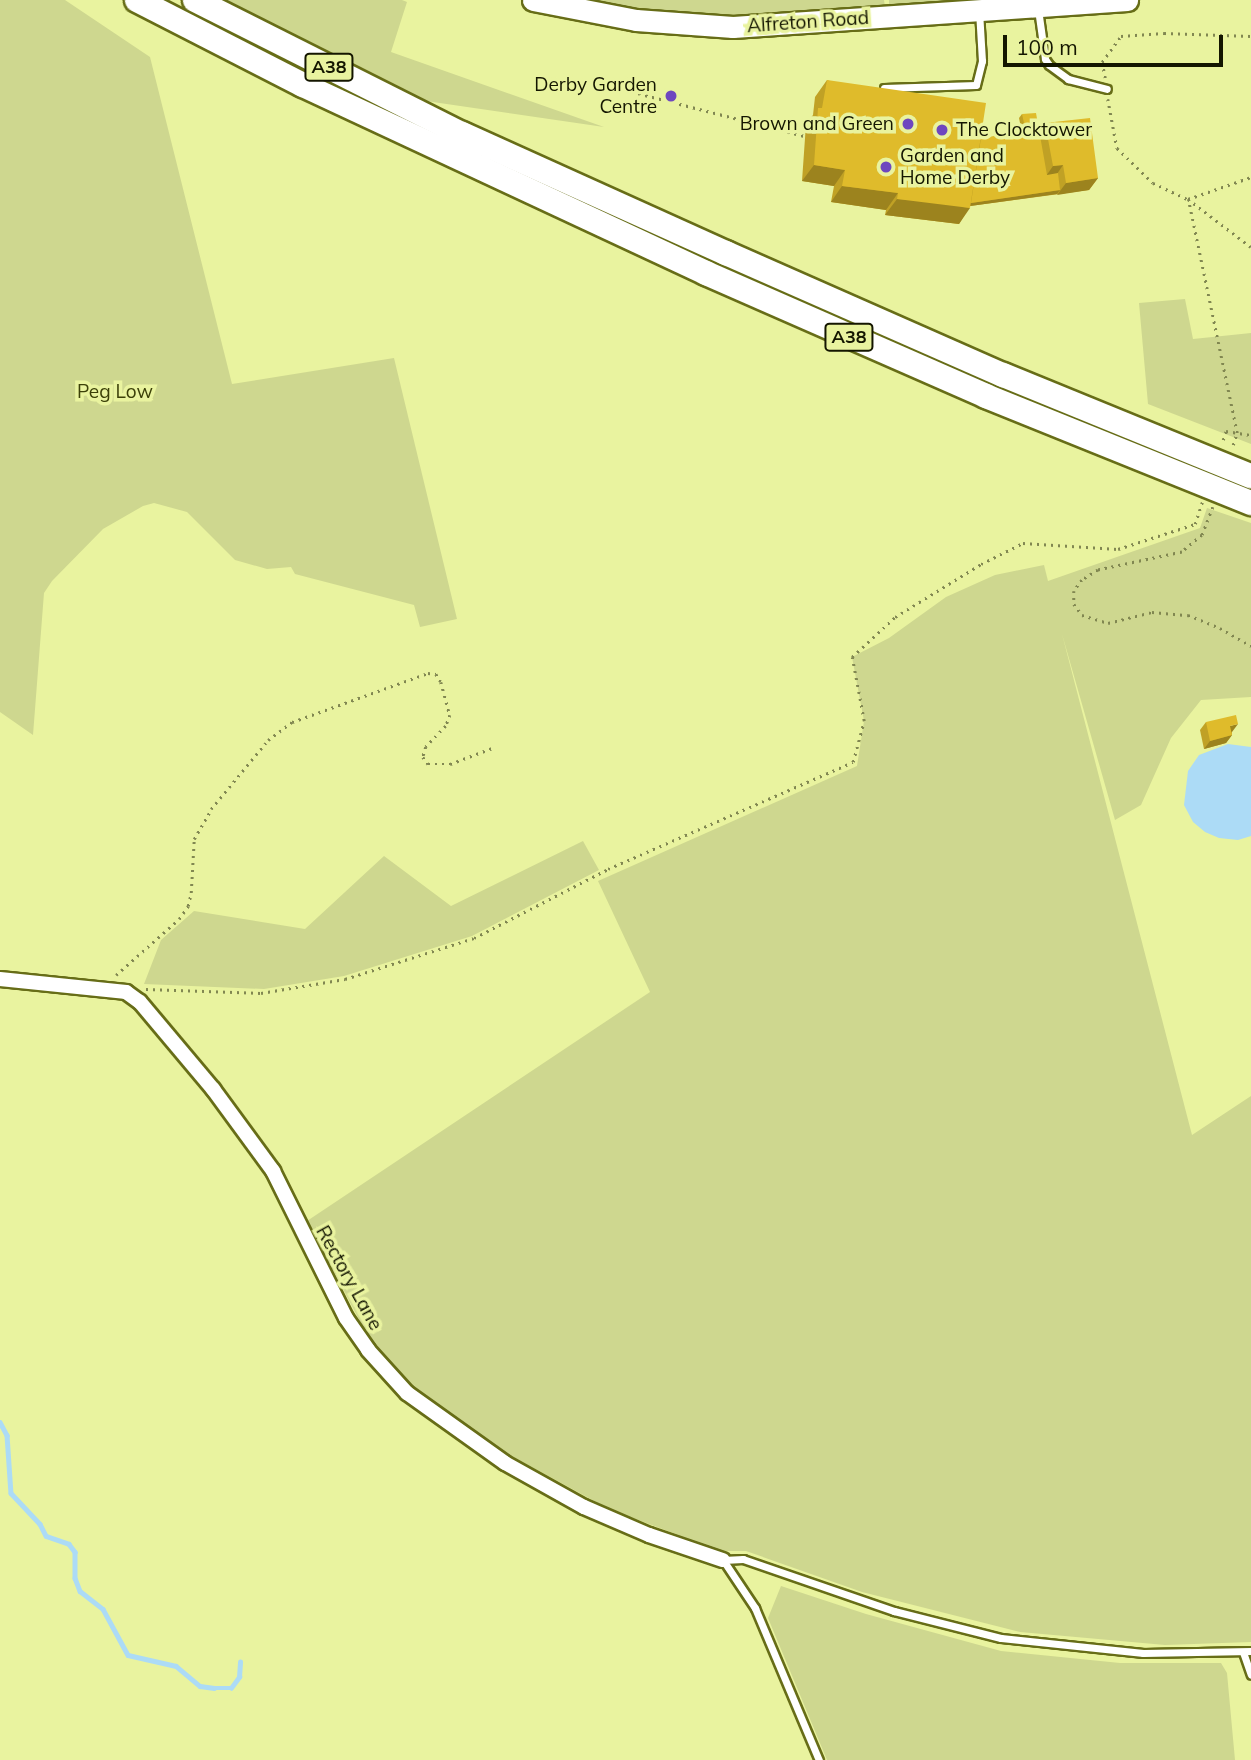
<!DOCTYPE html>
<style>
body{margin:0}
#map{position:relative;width:1251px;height:1760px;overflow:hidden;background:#e9f39f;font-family:Mulish,sans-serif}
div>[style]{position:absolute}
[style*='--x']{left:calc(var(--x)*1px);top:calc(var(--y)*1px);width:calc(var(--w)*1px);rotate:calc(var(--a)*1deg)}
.green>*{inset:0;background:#ced78f}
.water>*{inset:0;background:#acdbf6}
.stream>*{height:4.5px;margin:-2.25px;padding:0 2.25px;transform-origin:2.25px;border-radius:2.25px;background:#acdbf6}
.path>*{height:2.5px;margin-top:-1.25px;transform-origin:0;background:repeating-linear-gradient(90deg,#818751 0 2px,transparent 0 7px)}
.roads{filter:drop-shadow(2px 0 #676d17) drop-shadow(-2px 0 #676d17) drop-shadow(0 2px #676d17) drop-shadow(0 -2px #676d17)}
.service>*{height:7px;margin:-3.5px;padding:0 3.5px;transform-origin:3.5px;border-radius:3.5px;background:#fff}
.minor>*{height:14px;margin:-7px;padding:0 7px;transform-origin:7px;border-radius:7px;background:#fff}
.secondary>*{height:21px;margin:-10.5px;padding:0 10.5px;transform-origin:10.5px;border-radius:10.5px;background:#fff}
.trunk>*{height:24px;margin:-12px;padding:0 12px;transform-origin:12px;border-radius:12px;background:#fff}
.wall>*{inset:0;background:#c0a125}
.shaded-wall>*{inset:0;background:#9c831e}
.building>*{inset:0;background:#dfbb2b}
.dots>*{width:19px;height:19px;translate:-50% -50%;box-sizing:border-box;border:4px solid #e9f39f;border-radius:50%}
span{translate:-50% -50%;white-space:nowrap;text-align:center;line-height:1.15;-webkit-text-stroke:7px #e9f39f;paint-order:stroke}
.shield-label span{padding:2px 5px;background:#e9f39f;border:2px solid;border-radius:5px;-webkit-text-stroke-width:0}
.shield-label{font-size:18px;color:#141600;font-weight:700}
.street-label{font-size:19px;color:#141600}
.poi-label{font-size:19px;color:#141600}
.right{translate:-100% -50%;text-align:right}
.left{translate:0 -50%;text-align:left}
.park-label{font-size:19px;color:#3c4009}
.scale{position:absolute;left:1003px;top:35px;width:220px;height:32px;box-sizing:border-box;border:4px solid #141600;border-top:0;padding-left:9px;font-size:21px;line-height:24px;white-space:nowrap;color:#141600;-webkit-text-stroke:5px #e9f39f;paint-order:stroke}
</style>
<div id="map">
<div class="green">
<i style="clip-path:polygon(0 0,65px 0,150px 57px,232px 384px,394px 358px,457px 619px,420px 627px,414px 605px,295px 574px,291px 567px,267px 569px,235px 560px,187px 512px,154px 503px,143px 506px,103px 529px,52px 581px,44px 593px,33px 735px,0 712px)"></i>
<i style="clip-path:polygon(225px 0,402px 0,407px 2px,391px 52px,604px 127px,426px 101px)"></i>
<i style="clip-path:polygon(581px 0,884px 0,885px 7px,800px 15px,727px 15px,681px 14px)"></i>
<i style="clip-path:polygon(889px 0,969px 0,969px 2px,896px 9px,896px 5px,889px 4px)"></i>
<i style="clip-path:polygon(1185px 299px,1193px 339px,1251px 333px,1251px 444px,1148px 404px,1139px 303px)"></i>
<i style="clip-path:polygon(1207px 508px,1251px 523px,1251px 697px,1201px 700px,1171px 738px,1141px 805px,1115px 820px,1062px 634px,1192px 1135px,1251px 1096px,1251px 1642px,1165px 1645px,1020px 1632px,862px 1592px,746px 1551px,721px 1551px,609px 1509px,486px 1442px,389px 1376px,307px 1221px,650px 992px,598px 881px,857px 766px,864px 721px,852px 657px,889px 638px,946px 597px,995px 575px,1044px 565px,1048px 581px,1200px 528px)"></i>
<i style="clip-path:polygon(583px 841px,599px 870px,472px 936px,344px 976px,264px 989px,144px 984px,161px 940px,194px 911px,305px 929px,384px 856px,451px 906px)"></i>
<i style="clip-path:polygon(781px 1586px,866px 1614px,1001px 1651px,1120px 1663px,1221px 1663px,1227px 1673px,1235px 1760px,827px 1760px,768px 1618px)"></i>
</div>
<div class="water">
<i style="clip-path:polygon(1228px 744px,1251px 747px,1251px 836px,1238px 840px,1219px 838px,1205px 832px,1193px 822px,1184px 805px,1188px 771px,1199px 755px)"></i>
</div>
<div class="stream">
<i style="--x:0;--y:1422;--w:15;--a:62"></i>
<i style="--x:7;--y:1435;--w:58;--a:86.1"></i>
<i style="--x:11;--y:1493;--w:42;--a:46.9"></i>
<i style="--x:40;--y:1524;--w:13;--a:63"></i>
<i style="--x:46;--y:1536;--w:24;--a:19"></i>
<i style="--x:69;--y:1544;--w:10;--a:53"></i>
<i style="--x:75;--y:1552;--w:26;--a:90"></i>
<i style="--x:75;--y:1578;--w:14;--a:69"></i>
<i style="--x:80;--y:1591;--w:29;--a:38"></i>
<i style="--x:103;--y:1609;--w:52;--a:61.5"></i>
<i style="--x:128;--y:1655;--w:49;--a:12.9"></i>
<i style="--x:176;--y:1666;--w:31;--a:40"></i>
<i style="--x:200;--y:1686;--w:14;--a:8"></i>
<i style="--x:214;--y:1688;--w:17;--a:0"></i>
<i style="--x:231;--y:1688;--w:14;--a:-54"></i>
<i style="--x:239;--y:1677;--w:15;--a:-86"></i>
</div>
<div class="path">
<i style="--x:1105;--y:78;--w:16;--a:-101"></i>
<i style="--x:1102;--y:62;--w:32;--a:-54"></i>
<i style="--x:1121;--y:36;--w:43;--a:-4"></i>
<i style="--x:1164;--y:33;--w:87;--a:2"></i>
<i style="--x:598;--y:83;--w:213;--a:14.4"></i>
<i style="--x:1108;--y:99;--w:50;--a:79.6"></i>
<i style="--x:1117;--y:148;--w:50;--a:44.2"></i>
<i style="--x:1153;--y:183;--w:38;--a:25"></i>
<i style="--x:1188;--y:199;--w:79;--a:37.3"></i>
<i style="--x:1223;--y:440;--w:9;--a:-72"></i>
<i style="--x:1226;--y:431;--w:25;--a:9"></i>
<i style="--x:1233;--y:445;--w:13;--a:-72"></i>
<i style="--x:1237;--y:433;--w:239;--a:-101.8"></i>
<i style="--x:1188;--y:199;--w:67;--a:-19.2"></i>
<i style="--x:1213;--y:507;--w:30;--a:111"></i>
<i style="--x:1202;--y:535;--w:26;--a:140"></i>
<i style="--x:1182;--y:552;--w:86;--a:167.9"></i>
<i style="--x:1098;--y:570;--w:19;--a:148"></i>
<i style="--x:1082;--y:580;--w:14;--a:126"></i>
<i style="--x:1074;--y:591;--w:13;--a:90"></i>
<i style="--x:1074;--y:604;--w:14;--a:54"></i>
<i style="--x:1082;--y:615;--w:27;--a:17"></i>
<i style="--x:1108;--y:623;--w:45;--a:-14"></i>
<i style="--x:1152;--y:612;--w:36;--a:5"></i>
<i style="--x:1188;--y:615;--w:35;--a:22"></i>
<i style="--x:1220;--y:628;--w:36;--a:30"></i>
<i style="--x:116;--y:975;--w:84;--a:-41.6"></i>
<i style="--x:179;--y:919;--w:16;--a:-55"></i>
<i style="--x:188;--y:906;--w:13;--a:-77"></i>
<i style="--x:191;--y:893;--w:54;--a:-86.8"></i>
<i style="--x:194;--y:839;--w:34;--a:-60"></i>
<i style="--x:211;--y:809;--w:89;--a:-50.4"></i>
<i style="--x:268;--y:740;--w:30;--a:-37"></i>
<i style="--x:292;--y:722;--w:145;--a:-19.8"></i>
<i style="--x:428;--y:673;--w:8;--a:7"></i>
<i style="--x:436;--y:674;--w:9;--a:58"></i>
<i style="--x:441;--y:682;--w:34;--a:75"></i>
<i style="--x:450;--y:715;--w:12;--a:110"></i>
<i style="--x:446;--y:726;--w:29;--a:134"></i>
<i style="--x:426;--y:747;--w:10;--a:107"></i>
<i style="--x:423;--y:757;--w:9;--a:54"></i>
<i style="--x:428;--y:764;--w:22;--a:0"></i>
<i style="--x:450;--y:764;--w:48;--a:-20.7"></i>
<i style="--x:146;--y:989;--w:115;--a:2"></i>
<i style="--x:261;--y:993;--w:85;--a:-9.5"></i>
<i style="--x:345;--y:979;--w:135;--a:-17.6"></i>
<i style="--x:474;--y:938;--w:151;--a:-27.2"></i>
<i style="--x:608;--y:869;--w:267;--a:-23.6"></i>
<i style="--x:853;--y:762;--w:42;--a:-75"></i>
<i style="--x:864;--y:721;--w:65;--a:-100.6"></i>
<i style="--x:852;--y:657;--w:59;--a:-42.9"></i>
<i style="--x:895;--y:617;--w:101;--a:-31.6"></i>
<i style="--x:981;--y:564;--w:47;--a:-26.6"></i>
<i style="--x:1023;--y:543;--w:95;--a:3.6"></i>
<i style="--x:1118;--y:549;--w:81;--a:-18"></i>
<i style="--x:1195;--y:524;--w:23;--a:-72"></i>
</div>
<div class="roads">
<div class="service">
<i style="--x:1038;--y:9;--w:50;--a:82"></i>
<i style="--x:1045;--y:59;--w:7;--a:56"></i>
<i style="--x:1049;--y:65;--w:24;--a:36"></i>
<i style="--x:1068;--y:79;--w:40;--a:14.4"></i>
<i style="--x:884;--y:88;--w:92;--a:-1.9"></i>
<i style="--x:976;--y:85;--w:25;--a:-76"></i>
<i style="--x:982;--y:61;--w:50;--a:-93.4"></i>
<i style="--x:723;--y:1560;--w:20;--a:-3"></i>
<i style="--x:743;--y:1559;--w:160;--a:19"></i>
<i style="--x:894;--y:1611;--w:110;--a:14.2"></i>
<i style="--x:1001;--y:1638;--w:143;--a:6"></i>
<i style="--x:1143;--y:1653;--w:108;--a:-1.1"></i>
<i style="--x:723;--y:1560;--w:58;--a:56.3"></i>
<i style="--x:755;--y:1608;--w:165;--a:67.2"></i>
<i style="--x:1243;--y:1652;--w:24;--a:71"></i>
</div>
<div class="minor">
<i style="--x:0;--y:979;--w:127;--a:5.9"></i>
<i style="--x:126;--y:992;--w:17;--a:36"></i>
<i style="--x:140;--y:1002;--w:114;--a:50"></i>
<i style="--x:213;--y:1089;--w:102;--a:53.8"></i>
<i style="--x:273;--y:1171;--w:164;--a:63.6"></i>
<i style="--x:346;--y:1318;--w:39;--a:55"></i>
<i style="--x:368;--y:1350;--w:58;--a:47.8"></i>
<i style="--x:407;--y:1393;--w:120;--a:35.5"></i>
<i style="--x:505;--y:1463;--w:90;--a:29.1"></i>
<i style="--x:584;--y:1507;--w:71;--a:23.3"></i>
<i style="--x:649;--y:1535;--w:78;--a:18.7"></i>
</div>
<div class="secondary">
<i style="--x:533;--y:0;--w:105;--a:11"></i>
<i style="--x:636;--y:20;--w:97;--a:4.1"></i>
<i style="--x:733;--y:27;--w:395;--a:-3.9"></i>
</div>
<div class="trunk">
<i style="--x:137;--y:0;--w:186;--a:27.1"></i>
<i style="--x:303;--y:85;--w:445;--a:25"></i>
<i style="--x:706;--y:273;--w:306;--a:23.7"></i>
<i style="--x:986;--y:396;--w:286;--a:22"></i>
<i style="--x:195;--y:0;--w:299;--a:26.7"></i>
<i style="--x:462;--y:134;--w:290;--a:24.3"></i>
<i style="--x:726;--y:253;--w:303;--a:23.8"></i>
<i style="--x:1003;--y:375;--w:268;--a:22.2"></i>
</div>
</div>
<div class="wall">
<i style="clip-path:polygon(827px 80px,981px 138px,1022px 133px,1019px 118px,1022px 114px,1040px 132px,1045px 123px,1098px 178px,1089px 190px,970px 206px,959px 224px,885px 215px,886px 210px,831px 202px,834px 186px,802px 181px,806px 124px,813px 115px,815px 97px)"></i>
<i style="clip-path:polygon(1206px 722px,1232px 732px,1232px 735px,1226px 743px,1204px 749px,1200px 730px)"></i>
</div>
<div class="shaded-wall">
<i style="clip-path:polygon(814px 165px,845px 170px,834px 186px,802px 181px)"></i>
<i style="clip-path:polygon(1063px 165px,1055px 177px,1044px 179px,1053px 166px)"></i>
<i style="clip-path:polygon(1098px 178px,1089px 190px,1057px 195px,1066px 183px)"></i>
<i style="clip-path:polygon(842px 186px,898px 193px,886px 210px,831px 202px)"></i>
<i style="clip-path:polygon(1060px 190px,1057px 194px,963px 207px,970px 208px,959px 224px,885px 215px,897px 199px,964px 204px)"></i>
<i style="clip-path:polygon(1238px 724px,1232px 732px,1224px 734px,1230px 726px)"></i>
<i style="clip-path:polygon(1232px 735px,1226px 743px,1204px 749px,1210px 741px)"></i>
</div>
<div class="building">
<i style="clip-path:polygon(827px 80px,986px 103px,970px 208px,897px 199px,898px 193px,842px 186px,845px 170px,814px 165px,818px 108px,822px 108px)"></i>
<i style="clip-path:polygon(1036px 113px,1047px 175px,1058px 173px,1060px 190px,971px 203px,981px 138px,1026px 132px,1022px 114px)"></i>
<i style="clip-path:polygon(1090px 118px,1098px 178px,1066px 183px,1063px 165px,1053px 166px,1045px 123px)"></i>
<i style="clip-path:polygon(1236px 715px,1238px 724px,1230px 726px,1232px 735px,1210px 741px,1206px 722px)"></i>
</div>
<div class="dots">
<i style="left:671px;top:96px;background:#6e47bf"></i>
<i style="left:908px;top:124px;background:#6e47bf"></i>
<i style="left:942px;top:130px;background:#6e47bf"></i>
<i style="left:886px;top:167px;background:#6e47bf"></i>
</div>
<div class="shield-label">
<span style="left:329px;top:67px">A38</span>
<span style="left:849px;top:337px">A38</span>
</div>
<div class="street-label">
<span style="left:808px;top:22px;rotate:-4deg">Alfreton Road</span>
<span style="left:349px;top:1278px;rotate:61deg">Rectory Lane</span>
</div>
<div class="poi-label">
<span class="right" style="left:657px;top:96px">Derby Garden<br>Centre</span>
<span class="right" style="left:894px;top:124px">Brown and Green</span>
<span class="left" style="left:956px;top:130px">The Clocktower</span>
<span class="left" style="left:900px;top:167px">Garden and<br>Home Derby</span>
</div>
<div class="park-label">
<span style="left:115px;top:392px">Peg Low</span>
</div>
<div class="scale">100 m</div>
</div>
